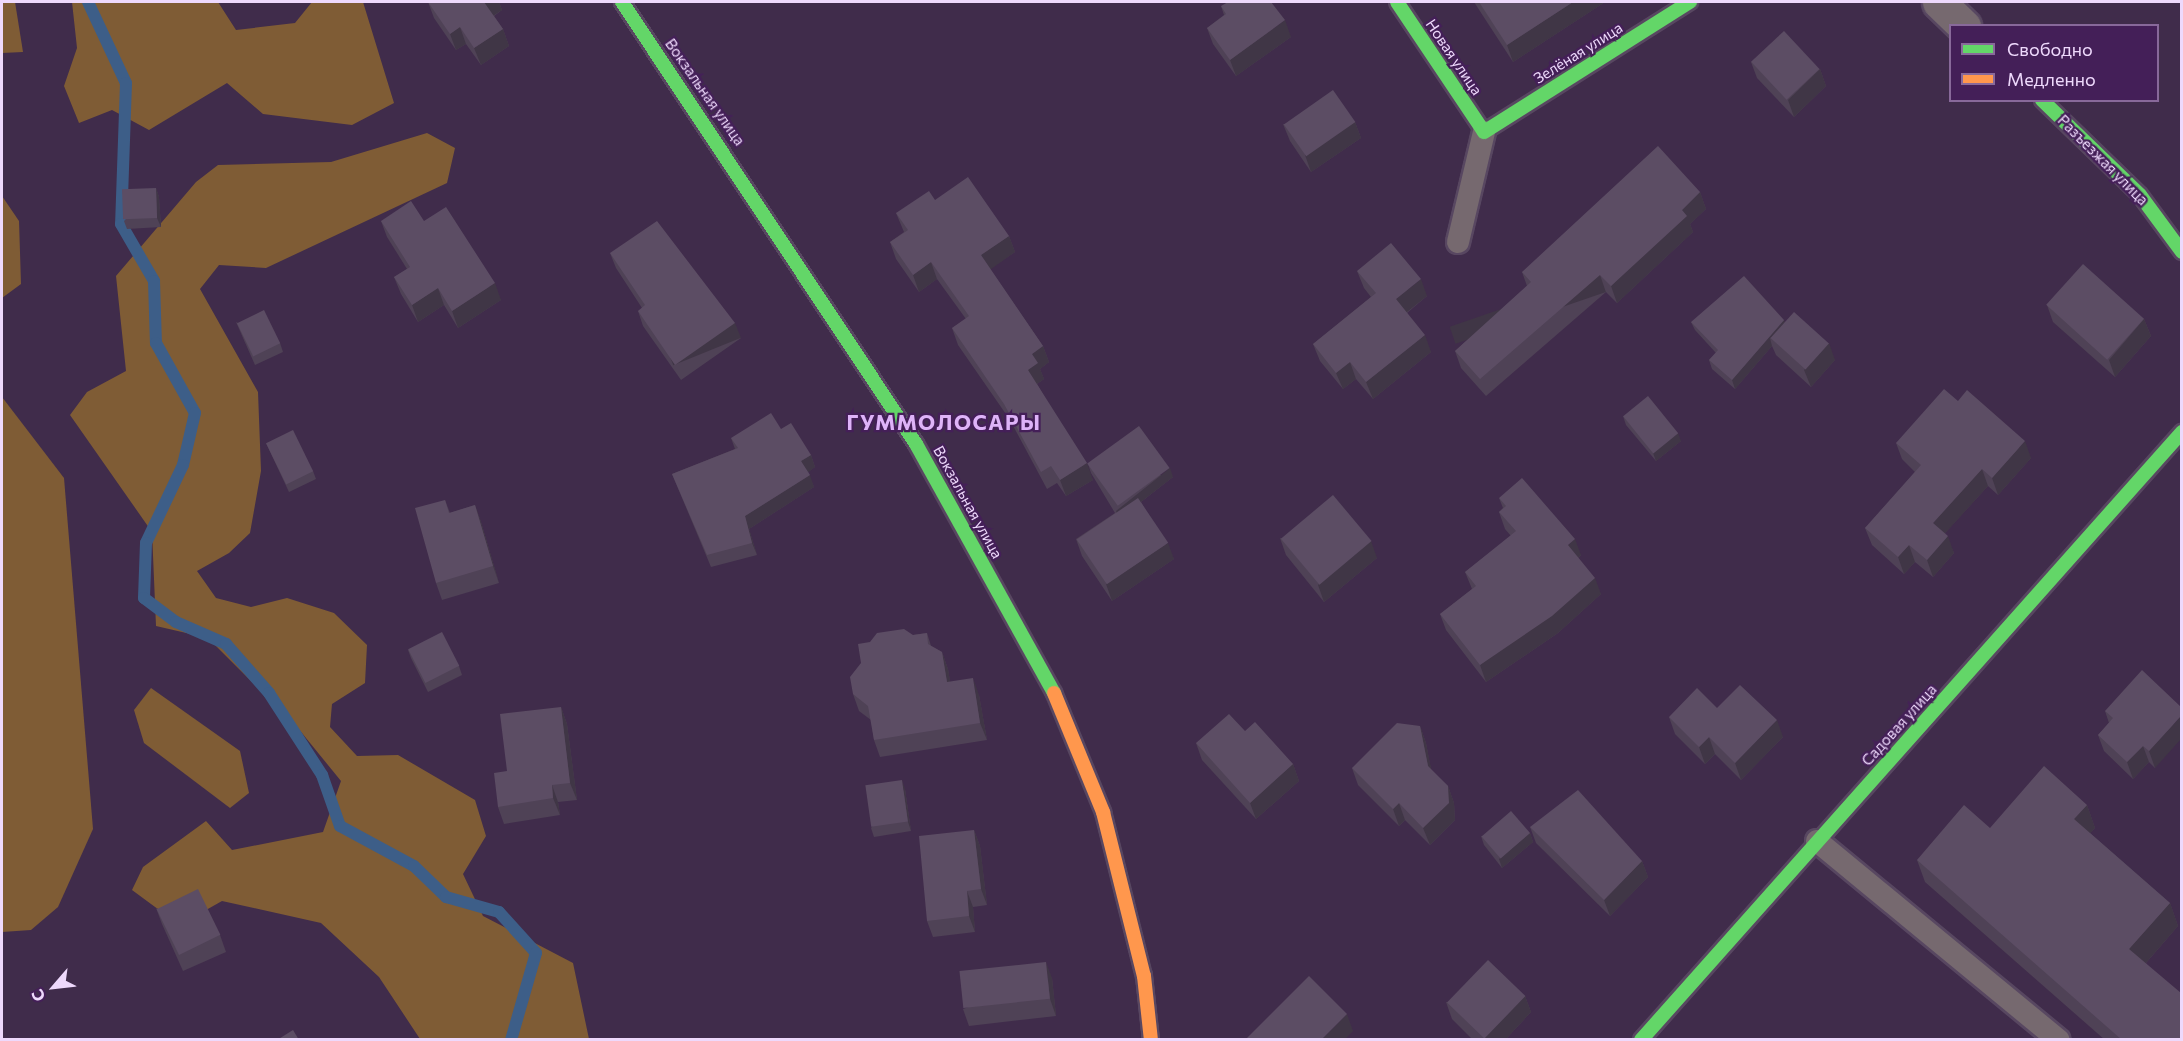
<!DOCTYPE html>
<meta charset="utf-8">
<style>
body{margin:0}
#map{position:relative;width:2183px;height:1041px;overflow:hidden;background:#402c4b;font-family:Commissioner,sans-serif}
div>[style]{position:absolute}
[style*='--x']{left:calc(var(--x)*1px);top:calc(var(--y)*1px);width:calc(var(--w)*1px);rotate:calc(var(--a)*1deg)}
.forest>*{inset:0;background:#7f5c35}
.stream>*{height:12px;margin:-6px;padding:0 6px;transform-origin:6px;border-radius:6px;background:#3d5e88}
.roads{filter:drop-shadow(2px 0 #584761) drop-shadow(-2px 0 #584761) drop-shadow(0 2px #584761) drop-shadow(0 -2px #584761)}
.lane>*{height:22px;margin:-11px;padding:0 11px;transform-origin:11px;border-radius:11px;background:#76696f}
.street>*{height:33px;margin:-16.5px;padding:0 16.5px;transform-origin:16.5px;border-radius:16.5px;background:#76696f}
.fast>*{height:14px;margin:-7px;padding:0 7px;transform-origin:7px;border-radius:7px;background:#63d668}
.slow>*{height:14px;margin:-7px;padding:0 7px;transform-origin:7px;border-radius:7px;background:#ff974d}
.wall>*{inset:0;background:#4f4256}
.shaded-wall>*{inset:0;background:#403646;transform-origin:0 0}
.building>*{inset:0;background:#5c4d64;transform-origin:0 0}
span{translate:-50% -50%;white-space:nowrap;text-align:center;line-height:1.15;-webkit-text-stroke:4.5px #441f58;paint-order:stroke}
.street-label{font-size:15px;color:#eed9fc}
.district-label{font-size:21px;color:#deb3f8;font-weight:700;letter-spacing:1.5px}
.frame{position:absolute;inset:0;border:3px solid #eed9fc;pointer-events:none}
.legend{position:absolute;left:1949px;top:24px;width:210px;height:78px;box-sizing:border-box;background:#441f58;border:2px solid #88699a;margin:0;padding:8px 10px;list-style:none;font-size:18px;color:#eed9fc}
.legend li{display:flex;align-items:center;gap:12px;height:30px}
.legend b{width:30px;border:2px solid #88699a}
.north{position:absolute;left:24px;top:957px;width:60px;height:60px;-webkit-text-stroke:4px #441f58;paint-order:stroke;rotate:242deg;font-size:16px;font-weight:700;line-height:24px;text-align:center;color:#eed9fc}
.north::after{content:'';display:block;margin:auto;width:21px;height:27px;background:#eed9fc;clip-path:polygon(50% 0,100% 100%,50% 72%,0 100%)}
</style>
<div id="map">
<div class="forest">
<i style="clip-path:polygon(2px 2px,15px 2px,23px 52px,2px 53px)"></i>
<i style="clip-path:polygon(72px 2px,218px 2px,236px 30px,295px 23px,312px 2px,363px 2px,394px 103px,352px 125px,263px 114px,227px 83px,149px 130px,112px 110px,79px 123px,64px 86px,77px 48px)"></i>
<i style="clip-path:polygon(427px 133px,455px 148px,447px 183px,266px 268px,219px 265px,200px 289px,258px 392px,261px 471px,250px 533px,229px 553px,197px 571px,216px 598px,251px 607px,287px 598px,334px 613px,367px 645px,365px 683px,332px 704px,330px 727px,357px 756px,398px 755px,475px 800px,486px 836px,463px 874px,483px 916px,573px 963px,589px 1039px,420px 1039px,379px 977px,321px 923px,222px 901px,199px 914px,170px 918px,132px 890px,143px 867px,206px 821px,232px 850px,323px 832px,341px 781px,297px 727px,208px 638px,156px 626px,152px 532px,70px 415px,87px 392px,126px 371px,116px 276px,196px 182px,218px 165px,331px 162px)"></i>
<i style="clip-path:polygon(2px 196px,19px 221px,21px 284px,2px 298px)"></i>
<i style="clip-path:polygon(2px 397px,64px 478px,93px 829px,58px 907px,31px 930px,2px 932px)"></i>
<i style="clip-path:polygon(151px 688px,240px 751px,249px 793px,230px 808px,144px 743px,134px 710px)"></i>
</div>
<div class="stream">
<i style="--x:88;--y:2;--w:89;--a:64.9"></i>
<i style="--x:126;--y:83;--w:141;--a:92"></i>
<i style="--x:121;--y:224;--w:66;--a:59.9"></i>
<i style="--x:154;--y:281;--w:62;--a:88.2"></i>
<i style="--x:156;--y:343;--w:80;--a:60.9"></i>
<i style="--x:195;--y:413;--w:53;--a:103"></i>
<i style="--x:183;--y:465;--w:86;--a:115.4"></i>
<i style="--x:146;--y:543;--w:55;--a:92.1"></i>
<i style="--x:144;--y:598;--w:40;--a:37"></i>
<i style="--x:176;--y:622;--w:55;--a:23.7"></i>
<i style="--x:226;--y:644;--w:65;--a:48.7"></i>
<i style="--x:269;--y:693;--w:98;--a:57.1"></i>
<i style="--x:322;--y:775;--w:54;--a:70.6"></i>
<i style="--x:340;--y:826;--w:84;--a:28.4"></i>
<i style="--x:414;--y:866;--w:45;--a:44.1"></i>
<i style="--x:446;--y:897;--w:55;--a:15.8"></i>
<i style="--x:499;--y:912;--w:55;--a:47.9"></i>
<i style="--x:536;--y:953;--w:91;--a:106"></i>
</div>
<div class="roads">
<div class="lane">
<i style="--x:1458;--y:242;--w:113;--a:-76.7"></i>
<i style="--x:1817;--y:841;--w:313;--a:39.5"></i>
</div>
<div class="street">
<i style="--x:1939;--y:2;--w:35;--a:44"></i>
</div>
<div class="fast">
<i style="--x:622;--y:2;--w:531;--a:56.37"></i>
<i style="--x:916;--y:444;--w:285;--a:61"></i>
<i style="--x:1397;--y:2;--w:156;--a:56.2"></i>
<i style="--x:1484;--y:132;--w:244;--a:-32.3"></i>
<i style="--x:2042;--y:100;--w:136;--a:44.1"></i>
<i style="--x:2140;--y:195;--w:71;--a:53.6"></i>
<i style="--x:1641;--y:1040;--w:814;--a:-48.34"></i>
</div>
<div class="slow">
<i style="--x:1054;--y:693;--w:129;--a:67.6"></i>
<i style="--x:1103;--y:812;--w:169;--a:76"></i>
<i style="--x:1144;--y:976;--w:64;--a:83.8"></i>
</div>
</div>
<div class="wall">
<i style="clip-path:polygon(428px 2px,499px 2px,502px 10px,494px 16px,503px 29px,509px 46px,481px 65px,466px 44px,456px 50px,434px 18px)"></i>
<i style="clip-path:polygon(1474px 2px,1605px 2px,1513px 62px)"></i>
<i style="clip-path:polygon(1221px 6px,1291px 37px,1236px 76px,1213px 44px,1207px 28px,1224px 15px)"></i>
<i style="clip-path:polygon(1751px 62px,1820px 69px,1826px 86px,1794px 117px,1757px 78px)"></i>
<i style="clip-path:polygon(1355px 122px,1361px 138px,1311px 172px,1290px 141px,1283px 124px)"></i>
<i style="clip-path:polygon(156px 188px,159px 197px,161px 227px,127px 229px,124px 221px)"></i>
<i style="clip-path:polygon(1700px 192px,1706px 209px,1690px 224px,1693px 232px,1617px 303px,1606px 292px,1486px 396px,1461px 368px,1455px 351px,1527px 286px,1522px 272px)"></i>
<i style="clip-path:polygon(935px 200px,1009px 236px,1015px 252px,990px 269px,1043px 346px,1049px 362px,1040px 369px,1044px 379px,1037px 384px,1093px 480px,1066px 496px,1057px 483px,1047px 489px,1010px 420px,958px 345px,952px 328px,966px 319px,937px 279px,919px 292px,896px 259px,890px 242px,904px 232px,896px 213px)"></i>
<i style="clip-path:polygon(381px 221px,424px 221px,501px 300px,458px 328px,444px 305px,418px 322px,401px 294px,394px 277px,407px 269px,387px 237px)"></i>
<i style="clip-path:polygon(610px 253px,741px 338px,681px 380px,643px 326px,638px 311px,642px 308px,616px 268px)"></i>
<i style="clip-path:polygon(1357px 271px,1427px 296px,1407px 313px,1431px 352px,1373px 399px,1356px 379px,1343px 389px,1320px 361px,1313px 344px,1371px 297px,1364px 288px)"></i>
<i style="clip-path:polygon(2047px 305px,2144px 319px,2151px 336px,2115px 377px,2053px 322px)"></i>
<i style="clip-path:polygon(1784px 320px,1784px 322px,1835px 360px,1811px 387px,1776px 355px,1772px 346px,1735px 389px,1712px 369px,1709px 360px,1716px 353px,1695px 330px,1691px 322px)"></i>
<i style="clip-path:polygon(236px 322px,280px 343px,283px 352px,255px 365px)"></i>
<i style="clip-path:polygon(1958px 401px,2031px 458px,1998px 495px,1988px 486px,1945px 533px,1954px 553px,1933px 577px,1915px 562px,1904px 574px,1872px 545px,1865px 528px,1915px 472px,1902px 459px,1896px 443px)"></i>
<i style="clip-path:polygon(1623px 416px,1681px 441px,1656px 461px,1626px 425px)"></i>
<i style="clip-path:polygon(781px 429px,811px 455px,815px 467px,808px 472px,814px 487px,749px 529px,757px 555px,711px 567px,672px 474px,735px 449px,731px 438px)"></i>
<i style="clip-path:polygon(266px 443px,313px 471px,316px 479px,289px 492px)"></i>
<i style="clip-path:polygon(1088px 464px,1173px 477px,1141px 502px,1174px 559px,1112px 601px,1082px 556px,1076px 539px,1115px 513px,1091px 473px)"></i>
<i style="clip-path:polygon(1499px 498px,1581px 555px,1578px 558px,1601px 594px,1558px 633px,1486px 682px,1446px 630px,1440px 614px,1472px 589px,1465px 572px,1511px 536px,1505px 529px,1499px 512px,1503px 508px)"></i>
<i style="clip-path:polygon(445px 500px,450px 513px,475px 505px,481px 522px,499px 583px,442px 600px,436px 583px)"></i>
<i style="clip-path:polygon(1280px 538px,1377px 558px,1324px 602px,1286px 555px)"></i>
<i style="clip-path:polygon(927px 633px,931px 646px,942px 652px,948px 669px,950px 682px,979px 695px,987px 740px,880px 757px,874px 740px,871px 720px,859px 711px,853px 694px,913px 635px)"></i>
<i style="clip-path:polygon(408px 650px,459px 666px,462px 675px,428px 692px,411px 658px)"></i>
<i style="clip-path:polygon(561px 707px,567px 724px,577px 800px,558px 802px,560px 815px,504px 824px,498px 807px,507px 771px)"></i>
<i style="clip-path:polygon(2181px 707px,2155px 768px,2149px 762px,2133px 779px,2104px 751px,2098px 735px,2109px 723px,2105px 711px)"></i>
<i style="clip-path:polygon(1717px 708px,1783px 737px,1741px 780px,1715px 754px,1705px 764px,1675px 734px,1669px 717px)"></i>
<i style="clip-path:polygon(1420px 726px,1426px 743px,1431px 770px,1448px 786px,1454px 803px,1455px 820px,1430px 845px,1405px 820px,1399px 826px,1358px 785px,1352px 768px)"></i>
<i style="clip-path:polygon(1245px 731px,1293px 764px,1299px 781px,1256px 819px,1202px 760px,1196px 743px)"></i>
<i style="clip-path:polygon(905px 789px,911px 831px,874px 837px,871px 828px)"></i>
<i style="clip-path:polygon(2087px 805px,2095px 828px,2090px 833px,2170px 903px,2178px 926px,2146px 963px,2181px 1040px,2105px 1040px,1925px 882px,1917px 860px,1990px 828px)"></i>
<i style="clip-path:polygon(1530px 827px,1642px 861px,1648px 877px,1610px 916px,1536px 843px)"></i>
<i style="clip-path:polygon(974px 830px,980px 846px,987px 905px,973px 907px,975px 932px,933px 937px,927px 921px)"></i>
<i style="clip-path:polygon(1530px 833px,1533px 842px,1502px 868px,1484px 845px,1481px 836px)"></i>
<i style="clip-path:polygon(156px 908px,220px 935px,226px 952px,183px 971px,162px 924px)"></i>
<i style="clip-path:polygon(1052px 978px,1056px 1016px,969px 1026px,963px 1009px)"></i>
<i style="clip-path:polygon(1525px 996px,1531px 1012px,1505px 1040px,1473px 1040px,1452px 1019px,1446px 1002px)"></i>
</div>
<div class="shaded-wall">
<i style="clip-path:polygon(484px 2px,499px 2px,502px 10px,490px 18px)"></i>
<i style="clip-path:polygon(1573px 2px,1605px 2px,1513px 62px,1507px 45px)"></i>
<i style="clip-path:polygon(1285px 20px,1291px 37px,1236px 76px,1230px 60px)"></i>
<i style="clip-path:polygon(460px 27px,466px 44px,456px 50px,450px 34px)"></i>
<i style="clip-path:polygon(503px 29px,509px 46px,481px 65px,474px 48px)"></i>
<i style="clip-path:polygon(1820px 69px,1826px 86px,1794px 117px,1788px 100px)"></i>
<i style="clip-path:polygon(1355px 122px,1361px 138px,1311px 172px,1305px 155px)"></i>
<i style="clip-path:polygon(156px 188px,159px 197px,161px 227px,157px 218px)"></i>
<i style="clip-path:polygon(1700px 192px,1706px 209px,1690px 224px,1693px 232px,1617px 303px,1611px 286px,1682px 210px)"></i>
<i style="clip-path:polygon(1009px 236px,1015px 252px,987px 272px,981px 255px)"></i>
<i style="clip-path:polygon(931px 262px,937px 279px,919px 292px,913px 275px)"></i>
<i style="left:1600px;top:275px;width:18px;height:159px;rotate:71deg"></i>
<i style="clip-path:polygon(1421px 279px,1427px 296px,1402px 316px,1396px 299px)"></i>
<i style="clip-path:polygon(495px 283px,501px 300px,458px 328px,452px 311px)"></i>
<i style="clip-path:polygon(438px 288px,444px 305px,418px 322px,412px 305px)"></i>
<i style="clip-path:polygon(2144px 319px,2151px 336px,2115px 377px,2109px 360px)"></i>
<i style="clip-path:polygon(1784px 320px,1787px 329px,1770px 338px,1772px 346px,1735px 389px,1732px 380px)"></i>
<i style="left:735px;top:323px;width:16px;height:73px;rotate:68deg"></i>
<i style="clip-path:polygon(1425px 335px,1431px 352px,1373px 399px,1366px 382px)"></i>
<i style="clip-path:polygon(1829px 343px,1835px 360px,1811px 387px,1804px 370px)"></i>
<i style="clip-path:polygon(1043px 346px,1049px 362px,1040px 369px,1044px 379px,1034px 386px,1028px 370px,1032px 354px)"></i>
<i style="clip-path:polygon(1350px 362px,1356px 379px,1343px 389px,1336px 373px)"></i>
<i style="clip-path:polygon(1678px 433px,1681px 441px,1656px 461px,1653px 453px)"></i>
<i style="clip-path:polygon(2025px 441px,2031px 458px,1998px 495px,1992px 478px)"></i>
<i style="clip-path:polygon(811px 455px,815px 467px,806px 474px,801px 461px)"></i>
<i style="clip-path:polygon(1087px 463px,1093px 480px,1066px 496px,1060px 480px)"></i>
<i style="clip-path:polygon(1170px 468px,1173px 477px,1119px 519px,1116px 511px)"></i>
<i style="clip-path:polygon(1982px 469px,1988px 486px,1939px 540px,1933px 523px)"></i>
<i style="clip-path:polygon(810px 475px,814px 487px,749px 529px,757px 555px,752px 543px,745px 516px)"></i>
<i style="clip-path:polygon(475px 505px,481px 522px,499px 583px,493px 566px)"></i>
<i style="clip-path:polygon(1948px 536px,1954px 553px,1933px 577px,1927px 560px)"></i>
<i style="clip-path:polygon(1575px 539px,1581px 555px,1574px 562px,1568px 545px)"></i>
<i style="clip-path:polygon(1371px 541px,1377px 558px,1324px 602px,1318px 585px)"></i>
<i style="clip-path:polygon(1168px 543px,1174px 559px,1112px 601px,1106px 584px)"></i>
<i style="clip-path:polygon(1909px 545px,1915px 562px,1904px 574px,1898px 557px)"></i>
<i style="clip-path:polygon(1595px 578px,1601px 594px,1558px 633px,1486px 682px,1480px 665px)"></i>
<i style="clip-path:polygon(942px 652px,948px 669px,953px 699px,947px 682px)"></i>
<i style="clip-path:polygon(973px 678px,979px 695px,987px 740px,980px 723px)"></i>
<i style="clip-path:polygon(561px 707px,567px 724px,577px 800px,570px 783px)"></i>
<i style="clip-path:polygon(2181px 716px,2181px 739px,2155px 768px,2149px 751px)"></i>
<i style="clip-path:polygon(1777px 720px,1783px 737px,1741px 780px,1735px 763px)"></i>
<i style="clip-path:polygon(1420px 726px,1426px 743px,1434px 783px,1428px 766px)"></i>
<i style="clip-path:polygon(1709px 737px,1715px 754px,1705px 764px,1699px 747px)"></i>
<i style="clip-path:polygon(2143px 746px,2149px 762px,2133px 779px,2127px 762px)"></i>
<i style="clip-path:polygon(1293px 764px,1299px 781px,1256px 819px,1250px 803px)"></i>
<i style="clip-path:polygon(902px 780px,905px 789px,911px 831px,908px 822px)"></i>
<i style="clip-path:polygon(552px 785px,558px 802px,560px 815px,553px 798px)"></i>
<i style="clip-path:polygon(1448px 786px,1454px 803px,1455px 820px,1430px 845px,1423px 828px)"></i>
<i style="clip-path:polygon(1399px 803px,1405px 820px,1399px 826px,1393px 809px)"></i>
<i style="clip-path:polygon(2087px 805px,2095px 828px,2082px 842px,2074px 819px)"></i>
<i style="clip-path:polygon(974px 830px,980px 846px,987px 905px,981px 889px)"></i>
<i style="clip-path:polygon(1530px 833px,1533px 842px,1502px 868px,1499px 859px)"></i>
<i style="clip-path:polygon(1642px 861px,1648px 877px,1610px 916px,1604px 900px)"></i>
<i style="clip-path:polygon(967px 891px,973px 907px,975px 932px,969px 916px)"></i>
<i style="clip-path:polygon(2170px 903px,2178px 926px,2138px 972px,2129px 949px)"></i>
<i style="clip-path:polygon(1046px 962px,1052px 978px,1056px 1016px,1050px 999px)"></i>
<i style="clip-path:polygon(1525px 996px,1531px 1012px,1505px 1040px,1484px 1040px,1484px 1038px)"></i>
<i style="clip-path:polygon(1347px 1014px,1353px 1031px,1344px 1040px,1321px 1040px)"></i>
</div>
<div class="building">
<i style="clip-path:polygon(428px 2px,484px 2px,503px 29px,474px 48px,460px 27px,450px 34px)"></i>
<i style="clip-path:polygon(1228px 2px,1271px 2px,1285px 20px,1230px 60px,1207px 28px,1226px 14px,1221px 6px)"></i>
<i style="clip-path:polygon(1479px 2px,1573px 2px,1507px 45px)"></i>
<i style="left:1784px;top:31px;width:52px;height:45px;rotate:47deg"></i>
<i style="left:1333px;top:90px;width:39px;height:60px;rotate:55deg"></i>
<i style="clip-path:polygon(1658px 146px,1700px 192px,1682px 210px,1687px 216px,1611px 286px,1600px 275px,1480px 379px,1455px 351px,1531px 282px,1522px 272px)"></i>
<i style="clip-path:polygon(968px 177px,1009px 236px,981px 255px,1043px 346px,1032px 354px,1038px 363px,1028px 370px,1087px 463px,1060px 480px,1051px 466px,1041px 472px,1004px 404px,952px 328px,969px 316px,931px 262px,913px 275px,890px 242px,908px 230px,896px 213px,929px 191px,935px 200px)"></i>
<i style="left:156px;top:188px;width:30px;height:34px;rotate:88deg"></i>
<i style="clip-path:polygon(411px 201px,424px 221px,446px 207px,495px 283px,452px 311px,438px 288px,412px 305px,394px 277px,410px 267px,381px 221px)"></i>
<i style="clip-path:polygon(657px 221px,735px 323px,675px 365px,638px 311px,645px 305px,610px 253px)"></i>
<i style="clip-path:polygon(1391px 243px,1421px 279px,1396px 299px,1425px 335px,1366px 382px,1350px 362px,1336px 373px,1313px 344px,1376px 293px,1357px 271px)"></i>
<i style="left:2083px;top:264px;width:82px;height:55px;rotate:42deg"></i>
<i style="clip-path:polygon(1744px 276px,1784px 320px,1732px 380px,1709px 360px,1718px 350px,1691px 322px)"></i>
<i style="left:264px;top:310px;width:37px;height:30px;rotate:64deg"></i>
<i style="left:1794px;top:312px;width:47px;height:35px;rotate:42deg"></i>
<i style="clip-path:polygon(1944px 389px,1958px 401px,1967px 390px,2025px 441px,1992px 478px,1982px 469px,1933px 523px,1948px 536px,1927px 560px,1909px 545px,1898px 557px,1865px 528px,1921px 465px,1896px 443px)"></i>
<i style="left:1648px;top:396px;width:48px;height:32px;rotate:51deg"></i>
<i style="clip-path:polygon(771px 413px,781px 429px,791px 423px,811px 455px,801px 461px,810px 475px,745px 516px,752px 543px,707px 555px,672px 474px,738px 448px,731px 438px)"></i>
<i style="left:1139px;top:426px;width:52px;height:64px;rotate:54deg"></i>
<i style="left:293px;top:430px;width:46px;height:30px;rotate:64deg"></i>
<i style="clip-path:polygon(1522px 478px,1575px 539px,1568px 545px,1595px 578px,1552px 616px,1480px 665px,1440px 614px,1476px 586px,1465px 572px,1516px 531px,1499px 512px,1506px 506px,1499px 498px)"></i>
<i style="left:1333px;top:495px;width:60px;height:68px;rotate:50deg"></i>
<i style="left:1138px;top:498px;width:54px;height:74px;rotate:56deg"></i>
<i style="clip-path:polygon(445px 500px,449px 513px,475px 505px,493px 566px,436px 583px,415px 508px)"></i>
<i style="clip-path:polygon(904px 629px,913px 635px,927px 633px,928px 644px,942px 652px,947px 682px,973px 678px,980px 723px,874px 740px,868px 706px,853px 694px,850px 677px,861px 663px,858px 644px,870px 642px,877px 633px)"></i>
<i style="left:442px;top:632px;width:38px;height:38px;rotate:63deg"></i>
<i style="clip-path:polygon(2142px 670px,2181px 707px,2181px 716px,2149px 751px,2143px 746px,2127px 762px,2098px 735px,2113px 718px,2105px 711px)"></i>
<i style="clip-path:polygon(1740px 685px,1777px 720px,1735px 763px,1709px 737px,1699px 747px,1669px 717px,1697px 688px,1717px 708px)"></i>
<i style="clip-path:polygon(561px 707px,570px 783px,552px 785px,553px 798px,498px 807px,494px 773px,507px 771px,500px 714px)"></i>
<i style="clip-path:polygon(1229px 714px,1245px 731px,1255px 722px,1293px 764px,1250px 803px,1196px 743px)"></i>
<i style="clip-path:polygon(1397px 723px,1420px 726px,1428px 766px,1448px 786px,1449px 803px,1423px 828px,1399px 803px,1393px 809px,1352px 768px)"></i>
<i style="clip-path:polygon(2044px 766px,2087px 805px,2074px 819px,2170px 903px,2129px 949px,2181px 993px,2181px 1040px,2122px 1040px,1917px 860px,1964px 805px,1990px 828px)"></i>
<i style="left:902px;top:780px;width:42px;height:37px;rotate:82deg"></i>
<i style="clip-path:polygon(1578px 790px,1642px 861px,1604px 900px,1530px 827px)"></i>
<i style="left:1511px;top:811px;width:29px;height:39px;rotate:49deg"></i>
<i style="clip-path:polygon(974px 830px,981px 889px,967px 891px,969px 916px,927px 921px,919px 836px)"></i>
<i style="left:198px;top:889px;width:51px;height:46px;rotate:64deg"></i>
<i style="left:1488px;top:960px;width:52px;height:59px;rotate:44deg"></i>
<i style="left:1046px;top:962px;width:37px;height:87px;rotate:84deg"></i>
<i style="clip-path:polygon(1309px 976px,1347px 1014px,1321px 1040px,1245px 1040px)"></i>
<i style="clip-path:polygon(293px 1030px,299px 1040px,277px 1040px)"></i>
</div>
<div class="street-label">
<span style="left:1578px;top:53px;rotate:-32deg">Зелёная улица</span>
<span style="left:1454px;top:57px;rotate:56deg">Новая улица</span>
<span style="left:705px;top:92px;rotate:55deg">Вокзальная улица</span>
<span style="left:2103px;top:160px;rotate:45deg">Разъезжая улица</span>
<span style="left:968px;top:502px;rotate:61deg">Вокзальная улица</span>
<span style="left:1899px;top:725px;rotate:-48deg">Садовая улица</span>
</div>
<div class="district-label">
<span style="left:944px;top:422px">ГУММОЛОСАРЫ</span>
</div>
<div class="frame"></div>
<ul class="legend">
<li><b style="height:8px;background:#63d668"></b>Свободно</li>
<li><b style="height:8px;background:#ff974d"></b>Медленно</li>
</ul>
<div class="north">С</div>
</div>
